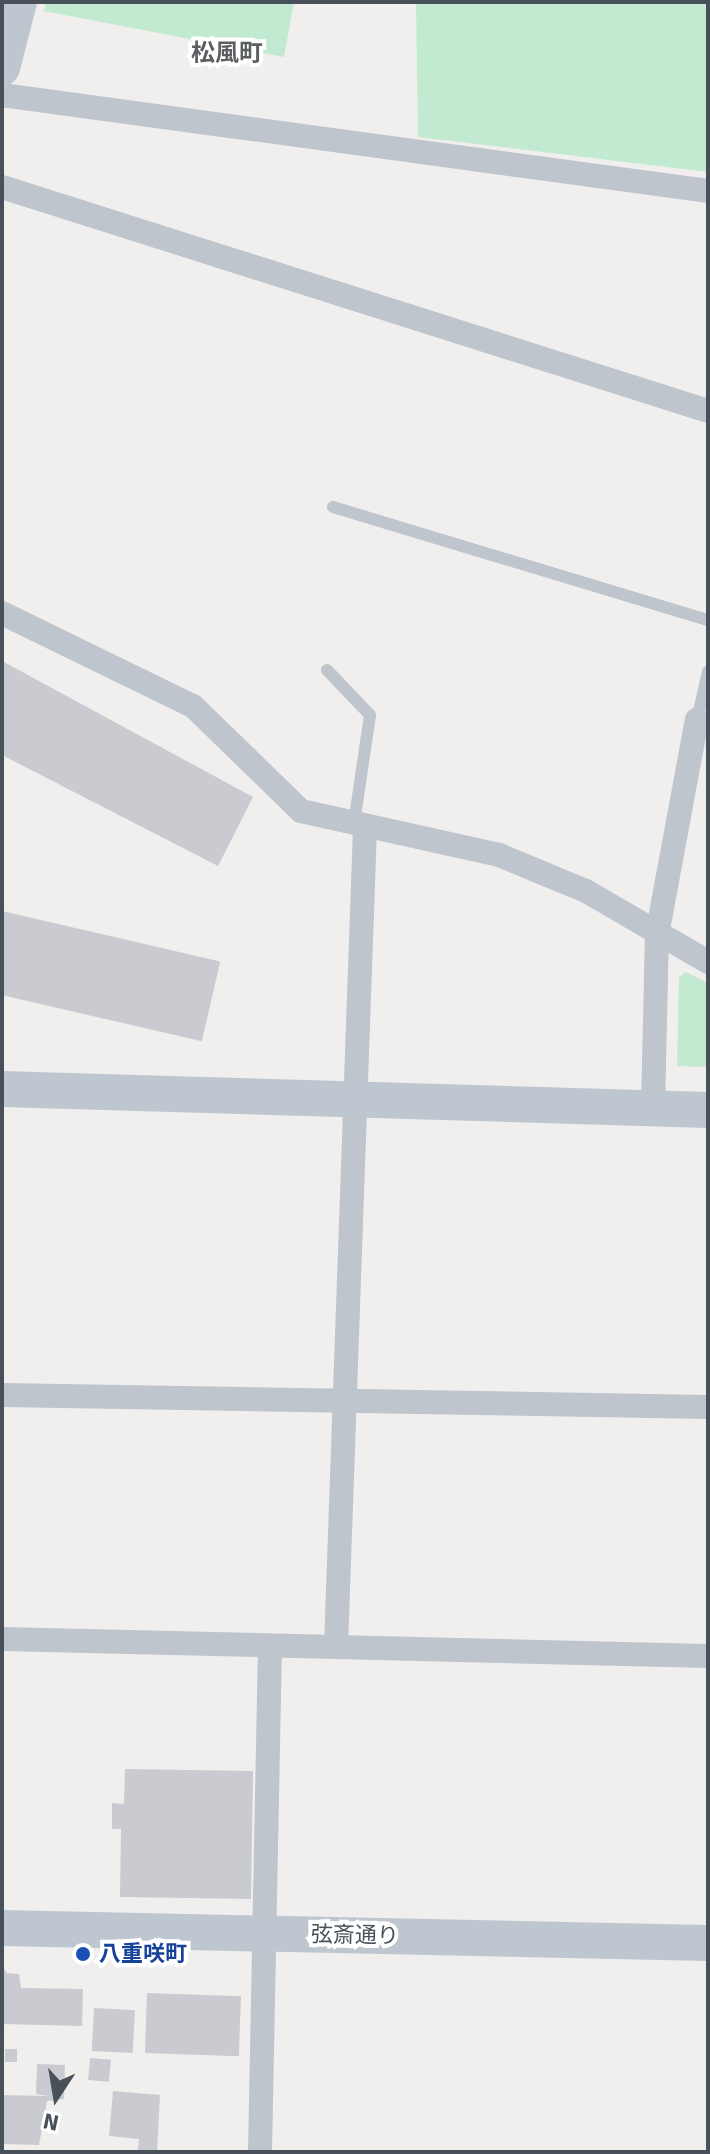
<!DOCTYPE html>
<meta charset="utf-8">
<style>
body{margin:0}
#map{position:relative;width:710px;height:2154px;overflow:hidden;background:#f1eeee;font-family:Signika,"Noto Sans JP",sans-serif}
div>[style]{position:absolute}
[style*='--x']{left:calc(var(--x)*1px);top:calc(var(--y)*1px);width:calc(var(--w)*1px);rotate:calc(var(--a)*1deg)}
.green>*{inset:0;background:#c1ead1}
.building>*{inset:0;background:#c9cbd0;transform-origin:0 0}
.lane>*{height:12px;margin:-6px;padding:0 6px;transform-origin:6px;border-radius:6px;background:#bec5cc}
.street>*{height:24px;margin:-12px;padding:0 12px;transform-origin:12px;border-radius:12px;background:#bec5cc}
.secondary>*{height:36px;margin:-18px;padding:0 18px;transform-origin:18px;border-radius:18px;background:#bec7d0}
.dots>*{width:22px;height:22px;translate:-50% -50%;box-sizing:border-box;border:4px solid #fff;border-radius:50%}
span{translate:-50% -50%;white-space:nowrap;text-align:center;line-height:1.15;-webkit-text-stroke:8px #fff;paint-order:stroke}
.street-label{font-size:22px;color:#48515a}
.transit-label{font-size:22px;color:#164399;font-weight:700}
.left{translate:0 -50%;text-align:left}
.neighbourhood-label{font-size:24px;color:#5c5f62;font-weight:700}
.frame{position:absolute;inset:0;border:4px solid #48515a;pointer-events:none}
.north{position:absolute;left:16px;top:2058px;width:80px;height:80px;-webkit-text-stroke:6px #fff;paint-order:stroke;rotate:192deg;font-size:22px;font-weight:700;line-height:32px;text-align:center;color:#48515a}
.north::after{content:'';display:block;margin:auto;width:28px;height:36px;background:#48515a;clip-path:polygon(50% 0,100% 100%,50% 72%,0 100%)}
</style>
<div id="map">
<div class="green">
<i style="clip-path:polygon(46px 2px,294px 2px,284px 57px,44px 11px)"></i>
<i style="clip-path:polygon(416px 2px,708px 2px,708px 172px,418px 137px)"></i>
<i style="clip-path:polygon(686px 972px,708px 983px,708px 1067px,677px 1066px,679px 977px)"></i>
</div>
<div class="building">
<i style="clip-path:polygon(2px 661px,253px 797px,218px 866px,2px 755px)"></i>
<i style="left:2px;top:911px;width:224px;height:82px;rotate:13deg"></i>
<i style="clip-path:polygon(125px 1769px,253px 1771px,251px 1899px,120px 1897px,121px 1829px,112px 1829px,112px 1803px,124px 1804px)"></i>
<i style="clip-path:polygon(2px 1966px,7px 1973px,19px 1974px,21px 1988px,83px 1989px,82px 2026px,2px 2024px)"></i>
<i style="left:147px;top:1993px;width:94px;height:60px;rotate:2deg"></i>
<i style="left:94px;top:2008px;width:41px;height:43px;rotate:3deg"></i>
<i style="left:5px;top:2049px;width:12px;height:13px"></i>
<i style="left:90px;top:2058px;width:21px;height:22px;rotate:5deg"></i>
<i style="clip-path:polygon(37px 2064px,65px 2065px,64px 2099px,47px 2101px,39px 2145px,2px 2144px,2px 2095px,48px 2096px,36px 2094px)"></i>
<i style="clip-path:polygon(113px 2091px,160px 2095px,157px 2152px,138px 2150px,139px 2139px,109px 2136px)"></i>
</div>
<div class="lane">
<i style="--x:333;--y:507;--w:392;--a:16.8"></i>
<i style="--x:327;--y:670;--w:62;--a:46.3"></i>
<i style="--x:370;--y:715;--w:109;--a:98.4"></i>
<i style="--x:697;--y:720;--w:50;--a:-77.3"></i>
</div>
<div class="street">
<i style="--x:2;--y:95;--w:712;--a:7.74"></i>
<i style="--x:2;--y:187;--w:741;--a:17.6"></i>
<i style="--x:2;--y:613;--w:212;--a:26"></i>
<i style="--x:193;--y:706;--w:151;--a:44.2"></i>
<i style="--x:301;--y:811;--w:203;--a:12.5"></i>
<i style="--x:499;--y:855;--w:94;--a:22.5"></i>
<i style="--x:586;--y:891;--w:141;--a:30.2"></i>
<i style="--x:653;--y:1108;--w:173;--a:-88.7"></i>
<i style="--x:657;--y:935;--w:219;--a:-79.5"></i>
<i style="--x:2;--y:1395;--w:706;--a:0.97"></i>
<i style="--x:2;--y:1639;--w:706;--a:1.38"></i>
<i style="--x:336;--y:1646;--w:819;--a:-87.97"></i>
<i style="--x:260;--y:2152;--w:506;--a:-88.87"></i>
</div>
<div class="secondary">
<i style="--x:2;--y:68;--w:68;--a:-75.6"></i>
<i style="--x:2;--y:1089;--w:706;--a:1.7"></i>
<i style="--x:2;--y:1928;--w:706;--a:1.22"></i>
</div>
<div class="dots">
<i style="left:83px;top:1954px;background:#1a4fb4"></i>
</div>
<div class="street-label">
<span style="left:355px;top:1935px;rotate:1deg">弦斎通り</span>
</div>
<div class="transit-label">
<span class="left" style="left:99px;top:1954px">八重咲町</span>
</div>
<div class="neighbourhood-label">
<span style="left:227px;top:54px">松風町</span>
</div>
<div class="frame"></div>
<div class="north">N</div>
</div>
